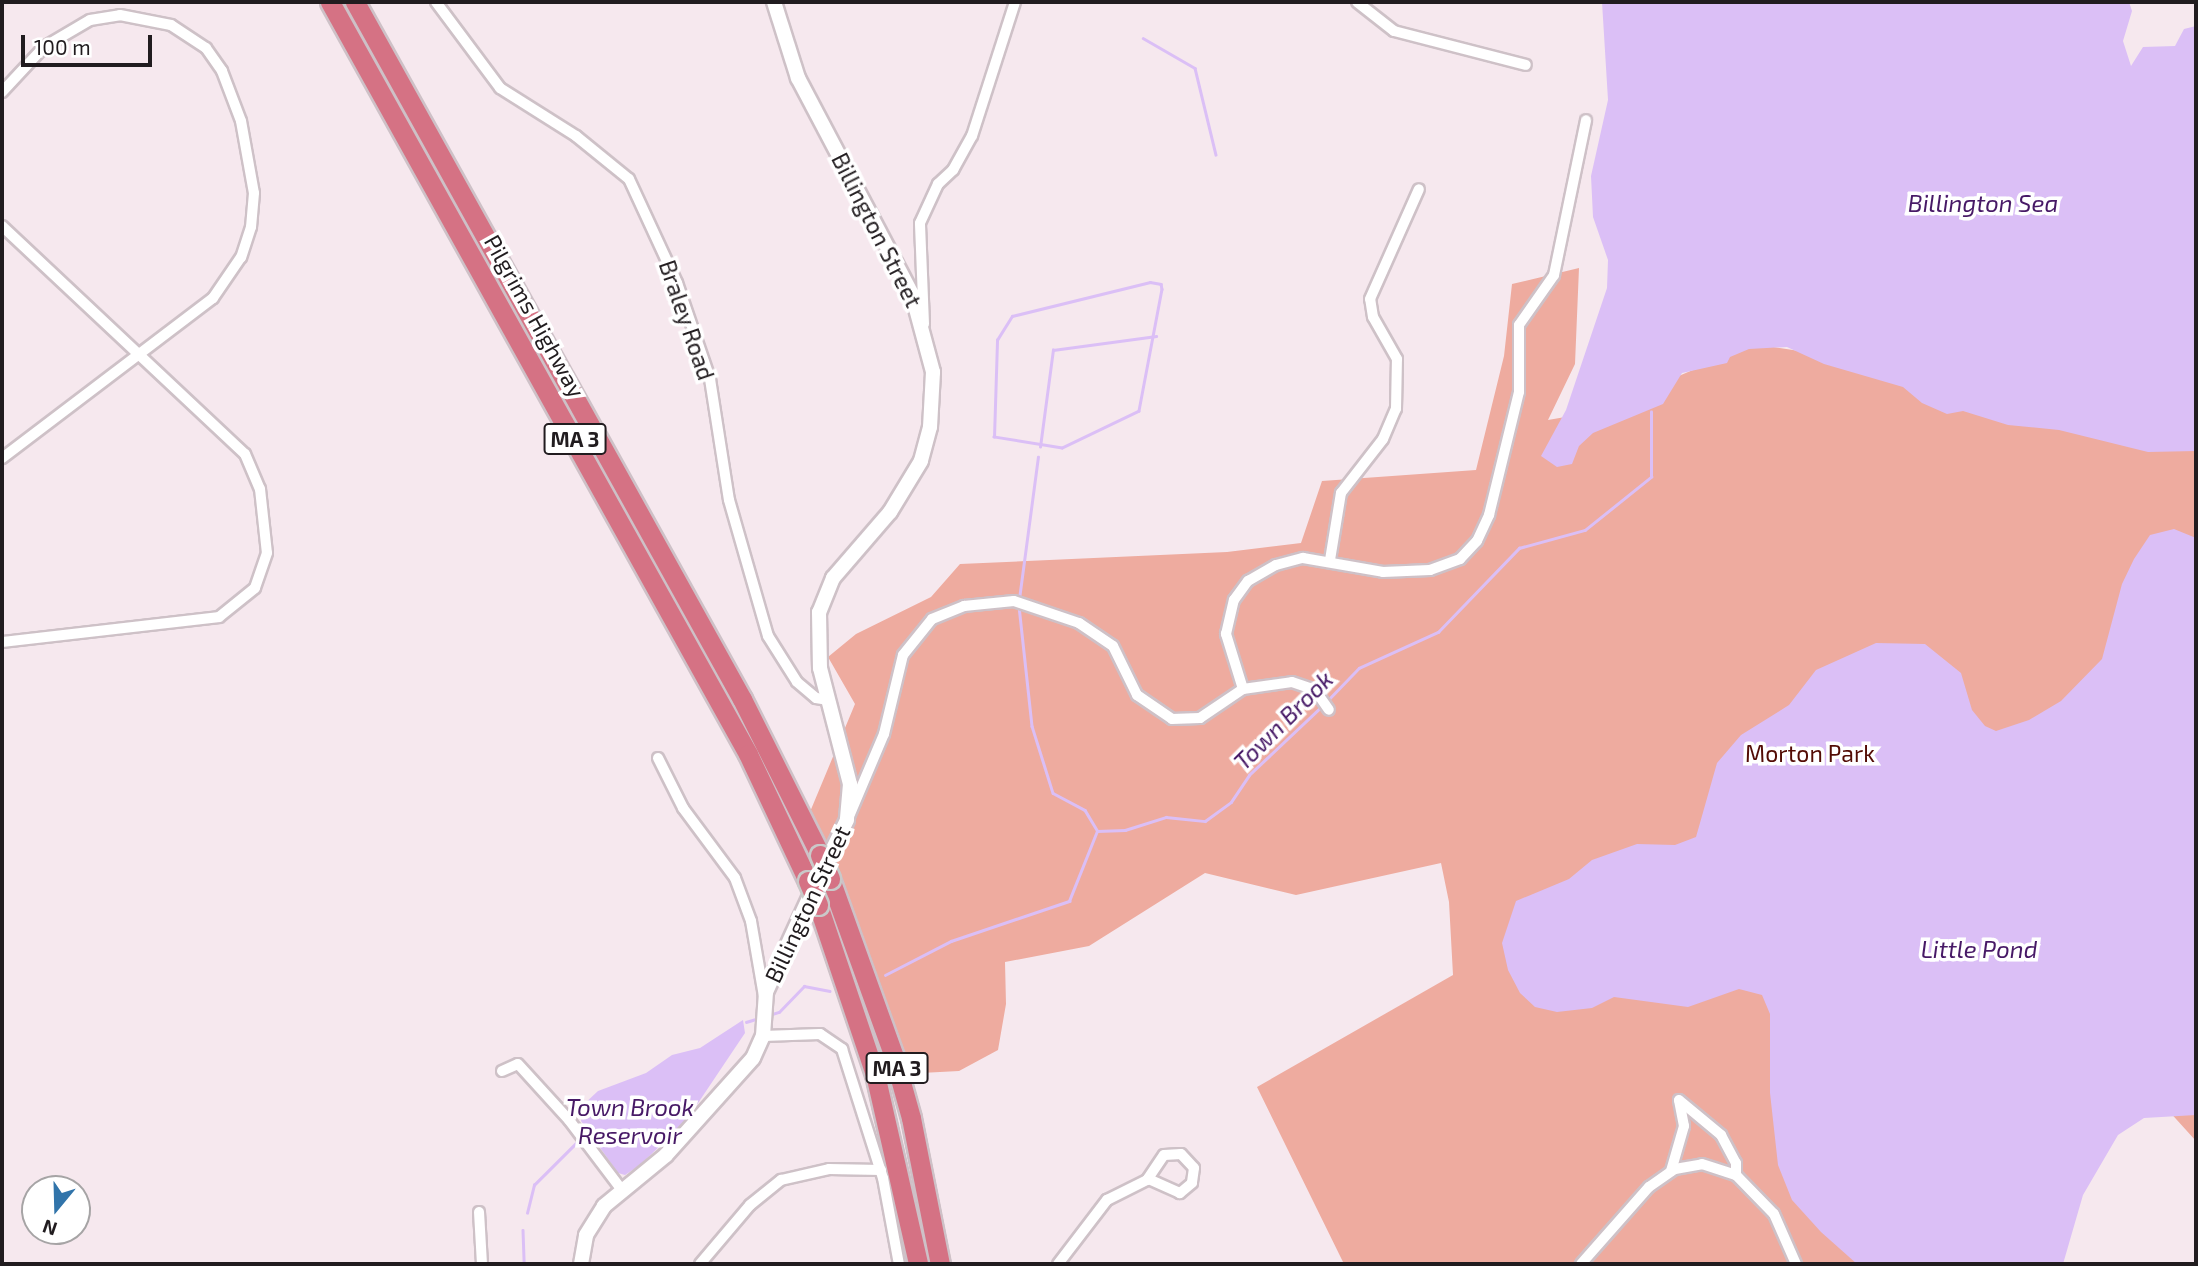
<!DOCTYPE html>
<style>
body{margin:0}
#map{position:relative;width:2198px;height:1266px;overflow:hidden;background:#f6e8ee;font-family:"Exo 2",sans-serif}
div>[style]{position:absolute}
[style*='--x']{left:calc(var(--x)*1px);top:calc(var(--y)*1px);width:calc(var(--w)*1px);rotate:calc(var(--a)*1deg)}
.green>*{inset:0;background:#eeab9f}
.water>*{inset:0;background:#dbbff6}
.stream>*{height:2.5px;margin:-1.25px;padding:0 1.25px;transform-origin:1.25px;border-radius:1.25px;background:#dbbff6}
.roads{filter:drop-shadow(2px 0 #cec1c7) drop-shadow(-2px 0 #cec1c7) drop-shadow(0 2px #cec1c7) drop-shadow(0 -2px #cec1c7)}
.street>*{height:10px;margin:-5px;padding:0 5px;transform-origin:5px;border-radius:5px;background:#fff}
.secondary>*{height:14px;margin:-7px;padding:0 7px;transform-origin:7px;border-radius:7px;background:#fff}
.highway>*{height:19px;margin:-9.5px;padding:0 9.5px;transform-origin:9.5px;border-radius:9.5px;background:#d57284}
.bridges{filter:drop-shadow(2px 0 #cac9c9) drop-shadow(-2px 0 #cac9c9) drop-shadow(0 2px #cac9c9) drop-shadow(0 -2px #cac9c9)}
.highway-bridge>*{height:19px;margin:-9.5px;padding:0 9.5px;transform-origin:9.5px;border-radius:9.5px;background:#d57284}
span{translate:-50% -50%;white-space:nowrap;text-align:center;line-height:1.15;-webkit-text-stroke:7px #fff;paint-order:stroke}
.shield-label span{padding:2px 5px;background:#fff;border:2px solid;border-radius:5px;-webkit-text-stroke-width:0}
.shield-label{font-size:21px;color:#211c1f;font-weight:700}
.street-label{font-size:23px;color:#211c1f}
.park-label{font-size:23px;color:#530c05}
.water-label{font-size:24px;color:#471966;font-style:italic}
.frame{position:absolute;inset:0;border:4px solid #211c1f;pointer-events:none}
.north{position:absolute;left:21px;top:1175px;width:70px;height:70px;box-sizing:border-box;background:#fff;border:2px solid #a6a4a5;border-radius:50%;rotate:199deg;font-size:19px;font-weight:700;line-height:28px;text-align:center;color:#211c1f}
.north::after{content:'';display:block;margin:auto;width:24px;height:32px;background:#3174aa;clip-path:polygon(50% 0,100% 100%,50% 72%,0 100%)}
.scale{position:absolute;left:21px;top:35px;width:131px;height:32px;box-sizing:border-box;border:4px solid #211c1f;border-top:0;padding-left:9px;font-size:21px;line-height:24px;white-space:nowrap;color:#211c1f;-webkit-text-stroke:5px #fff;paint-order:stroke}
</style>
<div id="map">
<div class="green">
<i style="clip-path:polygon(1579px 268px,1575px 364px,1548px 420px,1594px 412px,1754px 344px,2196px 411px,2196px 1141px,2157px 1098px,2085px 1130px,2025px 1264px,1344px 1264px,1257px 1087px,1453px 975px,1449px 902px,1441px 863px,1296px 895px,1205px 873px,1089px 946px,1005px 962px,1006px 1004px,998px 1050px,959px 1071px,902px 1074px,802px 831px,855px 704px,828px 657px,856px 634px,931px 597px,960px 564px,1227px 552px,1301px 543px,1322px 481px,1476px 470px,1504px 356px,1512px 284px)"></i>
</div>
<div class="water">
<i style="clip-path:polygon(1602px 2px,2129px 2px,2132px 11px,2123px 41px,2131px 66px,2143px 47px,2175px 46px,2184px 29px,2196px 26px,2196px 451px,2148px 452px,2059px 430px,2008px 425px,1963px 411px,1947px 414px,1922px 403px,1903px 387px,1824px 364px,1787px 347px,1749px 349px,1730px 357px,1727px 363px,1682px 373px,1663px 404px,1593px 433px,1579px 446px,1572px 464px,1557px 467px,1541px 456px,1566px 410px,1607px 288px,1608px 260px,1593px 217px,1591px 176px,1608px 100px)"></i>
<i style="clip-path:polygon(2174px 529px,2196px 538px,2196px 1115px,2144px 1118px,2118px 1135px,2083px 1195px,2063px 1264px,1857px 1264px,1821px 1232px,1792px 1200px,1778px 1165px,1770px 1093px,1770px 1014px,1762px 995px,1739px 989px,1688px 1007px,1614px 997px,1592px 1008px,1557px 1012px,1535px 1007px,1520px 993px,1508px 970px,1502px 943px,1516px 901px,1569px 879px,1592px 860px,1637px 844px,1675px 845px,1696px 837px,1717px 763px,1741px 735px,1789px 705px,1816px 670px,1876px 643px,1925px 644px,1961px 673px,1972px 710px,1985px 726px,1996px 731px,2029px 720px,2061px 701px,2102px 659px,2122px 584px,2134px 559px,2150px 535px)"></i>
<i style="clip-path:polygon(743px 1020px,745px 1033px,686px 1121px,640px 1165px,625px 1175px,618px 1173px,581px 1121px,583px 1105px,598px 1091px,646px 1073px,672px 1055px,700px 1048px)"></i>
</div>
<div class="stream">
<i style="--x:1143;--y:38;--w:60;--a:30"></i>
<i style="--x:1195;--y:68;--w:89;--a:76.4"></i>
<i style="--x:1150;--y:282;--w:11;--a:10"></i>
<i style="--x:1161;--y:284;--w:5;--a:79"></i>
<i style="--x:1162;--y:289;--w:124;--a:100.7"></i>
<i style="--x:1139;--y:411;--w:85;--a:154.3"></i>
<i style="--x:1062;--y:448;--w:69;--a:-170.8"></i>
<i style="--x:994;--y:437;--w:97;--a:-88.2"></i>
<i style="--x:997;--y:340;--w:28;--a:-58"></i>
<i style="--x:1012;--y:316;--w:142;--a:-13.8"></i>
<i style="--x:1040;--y:447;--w:98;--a:-82.4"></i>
<i style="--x:1053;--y:350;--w:104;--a:-7.7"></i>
<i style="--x:1019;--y:599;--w:143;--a:-82.4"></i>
<i style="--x:1019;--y:606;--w:121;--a:83.8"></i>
<i style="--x:1032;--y:726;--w:70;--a:72.6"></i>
<i style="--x:1053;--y:793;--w:36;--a:28"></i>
<i style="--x:1085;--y:810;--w:23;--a:59"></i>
<i style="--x:1326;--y:702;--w:47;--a:-45.9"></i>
<i style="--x:1359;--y:668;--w:87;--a:-24.5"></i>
<i style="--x:1438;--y:632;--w:117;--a:-46"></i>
<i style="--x:1519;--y:548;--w:68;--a:-15.3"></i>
<i style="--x:1585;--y:530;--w:85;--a:-38.8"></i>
<i style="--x:1651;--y:477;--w:65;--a:-90"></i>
<i style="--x:885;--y:975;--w:74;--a:-27.3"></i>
<i style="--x:951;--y:941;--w:125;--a:-18.7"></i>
<i style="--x:1069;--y:901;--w:75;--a:-68.2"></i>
<i style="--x:1097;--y:831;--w:28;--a:-2"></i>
<i style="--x:1125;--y:830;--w:43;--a:-17.6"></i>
<i style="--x:1166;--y:817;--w:39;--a:6"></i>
<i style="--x:1205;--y:821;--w:32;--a:-36"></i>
<i style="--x:1231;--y:802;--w:32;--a:-56"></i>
<i style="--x:1249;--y:775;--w:99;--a:-43.4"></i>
<i style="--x:769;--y:1015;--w:10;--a:-17"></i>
<i style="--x:779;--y:1012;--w:36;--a:-46"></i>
<i style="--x:804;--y:986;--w:26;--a:11"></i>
<i style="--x:746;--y:1022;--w:14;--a:-17"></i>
<i style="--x:527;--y:1213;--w:29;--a:-76"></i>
<i style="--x:534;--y:1185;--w:59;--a:-45"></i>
<i style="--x:523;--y:1230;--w:34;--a:88"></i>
</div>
<div class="roads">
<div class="street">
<i style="--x:436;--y:2;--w:107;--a:53.3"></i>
<i style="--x:500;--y:88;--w:90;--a:32.3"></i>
<i style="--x:576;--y:136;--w:68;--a:39.1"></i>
<i style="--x:629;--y:179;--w:115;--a:65.2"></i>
<i style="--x:677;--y:283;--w:102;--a:71"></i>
<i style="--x:710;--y:379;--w:122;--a:81.1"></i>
<i style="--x:729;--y:500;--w:141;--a:74"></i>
<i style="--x:768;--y:636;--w:54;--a:57.8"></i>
<i style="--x:797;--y:682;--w:25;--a:40"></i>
<i style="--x:816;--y:698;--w:11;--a:10"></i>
<i style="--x:1357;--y:2;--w:47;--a:38.1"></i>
<i style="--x:1394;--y:31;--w:136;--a:14.4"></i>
<i style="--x:2;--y:92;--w:62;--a:-47"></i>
<i style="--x:44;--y:47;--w:53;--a:-30.4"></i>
<i style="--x:90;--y:20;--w:30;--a:-9"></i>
<i style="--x:120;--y:15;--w:52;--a:11.1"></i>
<i style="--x:171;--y:25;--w:42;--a:33.3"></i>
<i style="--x:206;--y:48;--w:28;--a:55"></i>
<i style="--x:222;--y:71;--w:53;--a:69.2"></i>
<i style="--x:241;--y:121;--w:73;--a:79.8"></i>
<i style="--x:254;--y:193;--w:34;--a:95"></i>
<i style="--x:251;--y:227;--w:32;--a:108"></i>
<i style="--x:241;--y:257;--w:50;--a:124.3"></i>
<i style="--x:213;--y:298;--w:265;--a:142.8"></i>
<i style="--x:2;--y:226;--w:333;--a:43.2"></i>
<i style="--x:245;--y:454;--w:38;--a:67"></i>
<i style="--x:260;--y:489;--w:64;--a:83.8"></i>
<i style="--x:267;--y:553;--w:37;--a:109"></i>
<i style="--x:255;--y:588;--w:46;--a:141.1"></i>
<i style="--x:219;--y:617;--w:218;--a:173.4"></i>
<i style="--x:924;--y:324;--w:101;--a:-92.3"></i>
<i style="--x:920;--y:223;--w:43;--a:-65.2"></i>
<i style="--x:938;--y:184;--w:21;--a:-43"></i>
<i style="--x:953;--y:170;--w:39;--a:-61"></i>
<i style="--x:972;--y:136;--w:141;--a:-72.2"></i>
<i style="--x:1330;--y:560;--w:68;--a:-80.7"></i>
<i style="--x:1341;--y:493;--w:68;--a:-52.1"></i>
<i style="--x:1383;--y:439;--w:33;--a:-67"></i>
<i style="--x:1396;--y:409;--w:50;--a:-88.9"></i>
<i style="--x:1397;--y:359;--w:48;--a:-119.7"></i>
<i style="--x:1373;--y:317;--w:18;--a:-99"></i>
<i style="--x:1370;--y:299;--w:120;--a:-66"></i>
<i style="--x:1243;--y:689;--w:58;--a:-107.2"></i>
<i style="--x:1226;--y:634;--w:35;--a:-77"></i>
<i style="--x:1234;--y:600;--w:24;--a:-54"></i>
<i style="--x:1248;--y:581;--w:32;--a:-30"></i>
<i style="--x:1276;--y:565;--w:28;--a:-15"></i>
<i style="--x:1303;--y:558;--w:81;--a:9.9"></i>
<i style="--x:1383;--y:572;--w:47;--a:-2.4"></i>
<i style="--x:1430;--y:570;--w:32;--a:-20"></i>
<i style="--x:1460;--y:559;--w:25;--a:-47"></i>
<i style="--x:1477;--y:541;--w:29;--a:-65"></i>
<i style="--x:1489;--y:515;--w:127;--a:-76.3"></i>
<i style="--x:1519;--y:392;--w:67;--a:-90"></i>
<i style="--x:1519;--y:325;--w:61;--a:-55"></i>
<i style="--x:1554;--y:275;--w:158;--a:-78.3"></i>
<i style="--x:658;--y:758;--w:56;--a:63.4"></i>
<i style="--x:683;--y:808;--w:87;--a:53.4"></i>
<i style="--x:735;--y:878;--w:46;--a:69.6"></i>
<i style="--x:751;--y:921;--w:76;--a:80.2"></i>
<i style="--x:850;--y:814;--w:87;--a:-67"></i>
<i style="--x:884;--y:734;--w:81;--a:-76.5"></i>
<i style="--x:903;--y:655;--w:46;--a:-51.1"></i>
<i style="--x:932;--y:619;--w:35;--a:-22"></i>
<i style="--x:964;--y:606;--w:50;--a:-5.7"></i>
<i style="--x:1014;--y:601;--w:69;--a:18.7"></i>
<i style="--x:1079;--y:623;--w:41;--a:34.1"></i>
<i style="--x:1113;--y:646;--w:55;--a:63.9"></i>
<i style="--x:1137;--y:695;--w:42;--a:34.4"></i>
<i style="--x:1172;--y:719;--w:28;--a:-2"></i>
<i style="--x:1200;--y:718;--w:52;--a:-34"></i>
<i style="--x:1243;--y:689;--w:49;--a:-8.1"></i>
<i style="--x:1292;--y:682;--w:24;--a:19"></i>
<i style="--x:1315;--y:690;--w:24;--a:55"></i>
<i style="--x:763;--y:1036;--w:57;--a:-2"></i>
<i style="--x:820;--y:1034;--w:27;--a:34"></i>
<i style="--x:842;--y:1049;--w:135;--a:72.4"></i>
<i style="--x:883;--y:1178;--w:87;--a:79.5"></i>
<i style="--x:502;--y:1071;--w:17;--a:-24"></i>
<i style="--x:518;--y:1064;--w:76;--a:47.7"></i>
<i style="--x:569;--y:1120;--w:88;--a:52.9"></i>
<i style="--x:1679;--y:1100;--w:55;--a:39.8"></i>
<i style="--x:1721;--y:1135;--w:32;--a:62"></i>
<i style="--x:1736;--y:1163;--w:12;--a:90"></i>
<i style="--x:1736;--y:1175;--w:54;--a:45.7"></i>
<i style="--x:1774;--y:1214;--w:55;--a:66.3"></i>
<i style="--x:1671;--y:1171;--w:47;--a:-73.9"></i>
<i style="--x:1684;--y:1126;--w:26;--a:-101"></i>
<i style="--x:479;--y:1212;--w:52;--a:86.7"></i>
<i style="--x:700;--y:1264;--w:77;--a:-49.7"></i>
<i style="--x:750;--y:1205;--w:40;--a:-39"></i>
<i style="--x:781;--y:1180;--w:49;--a:-12.9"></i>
<i style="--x:829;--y:1169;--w:52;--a:1.1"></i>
<i style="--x:1058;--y:1264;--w:81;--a:-52.6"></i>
<i style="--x:1107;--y:1200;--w:45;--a:-26.6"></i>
<i style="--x:1147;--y:1180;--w:30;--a:-56"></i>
<i style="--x:1164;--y:1155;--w:17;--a:-3"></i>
<i style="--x:1181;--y:1154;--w:19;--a:47"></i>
<i style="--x:1194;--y:1168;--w:15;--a:98"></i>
<i style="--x:1192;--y:1183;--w:16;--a:140"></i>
<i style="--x:1180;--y:1193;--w:35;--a:-156"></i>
<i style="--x:1581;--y:1264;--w:103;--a:-48.6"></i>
<i style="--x:1649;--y:1187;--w:32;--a:-35"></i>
<i style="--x:1675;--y:1169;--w:27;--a:-10"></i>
<i style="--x:1702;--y:1164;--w:36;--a:18"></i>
</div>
<div class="secondary">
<i style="--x:774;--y:2;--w:80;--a:72.5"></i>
<i style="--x:798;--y:78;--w:244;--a:62.2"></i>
<i style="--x:912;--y:294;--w:81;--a:74.9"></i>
<i style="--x:933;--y:372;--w:55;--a:93.1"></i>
<i style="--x:930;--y:427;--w:35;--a:105"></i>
<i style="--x:921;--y:461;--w:60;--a:121.3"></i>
<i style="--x:890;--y:512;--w:87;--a:130.8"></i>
<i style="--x:833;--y:578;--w:37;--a:112"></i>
<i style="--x:819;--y:612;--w:56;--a:89"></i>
<i style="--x:820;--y:668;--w:120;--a:75.5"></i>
<i style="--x:850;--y:784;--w:36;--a:95"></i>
<i style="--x:847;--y:820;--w:55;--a:116.1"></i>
<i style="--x:581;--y:1264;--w:29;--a:-80"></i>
<i style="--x:586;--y:1235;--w:34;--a:-58"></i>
<i style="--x:604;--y:1206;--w:80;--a:-39.4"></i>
<i style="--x:666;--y:1155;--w:130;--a:-48.1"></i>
<i style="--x:753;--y:1058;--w:24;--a:-66"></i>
<i style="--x:763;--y:1036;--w:44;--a:-86.1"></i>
<i style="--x:766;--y:992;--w:115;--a:-65.4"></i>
</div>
<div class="highway">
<i style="--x:330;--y:2;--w:860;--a:60.93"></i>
<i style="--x:748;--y:754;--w:140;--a:64.7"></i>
<i style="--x:355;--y:2;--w:797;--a:60.96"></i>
<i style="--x:742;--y:699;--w:174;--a:63.4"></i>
<i style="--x:830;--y:879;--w:189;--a:70.2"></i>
<i style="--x:894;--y:1057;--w:63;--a:74.4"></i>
<i style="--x:911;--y:1118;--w:149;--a:78.8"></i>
<i style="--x:818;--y:905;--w:178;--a:71.4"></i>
<i style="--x:875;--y:1074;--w:195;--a:77.2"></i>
</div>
</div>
<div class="bridges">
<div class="highway-bridge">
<i style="--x:820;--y:855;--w:26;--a:67"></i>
<i style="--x:808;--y:881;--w:26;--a:67"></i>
</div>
</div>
<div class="shield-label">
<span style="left:575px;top:439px">MA 3</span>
<span style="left:897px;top:1068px">MA 3</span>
</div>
<div class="street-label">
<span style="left:877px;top:230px;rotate:63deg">Billington Street</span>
<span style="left:535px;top:316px;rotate:61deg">Pilgrims Highway</span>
<span style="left:687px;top:320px;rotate:71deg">Braley Road</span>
<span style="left:807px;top:904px;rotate:-65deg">Billington Street</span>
</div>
<div class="park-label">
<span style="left:1810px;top:753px">Morton Park</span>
</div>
<div class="water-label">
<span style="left:1983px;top:203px">Billington Sea</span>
<span style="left:1283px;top:720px;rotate:-45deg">Town Brook</span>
<span style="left:1979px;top:949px">Little Pond</span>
<span style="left:630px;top:1121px">Town Brook<br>Reservoir</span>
</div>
<div class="frame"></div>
<div class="north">N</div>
<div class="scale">100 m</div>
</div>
